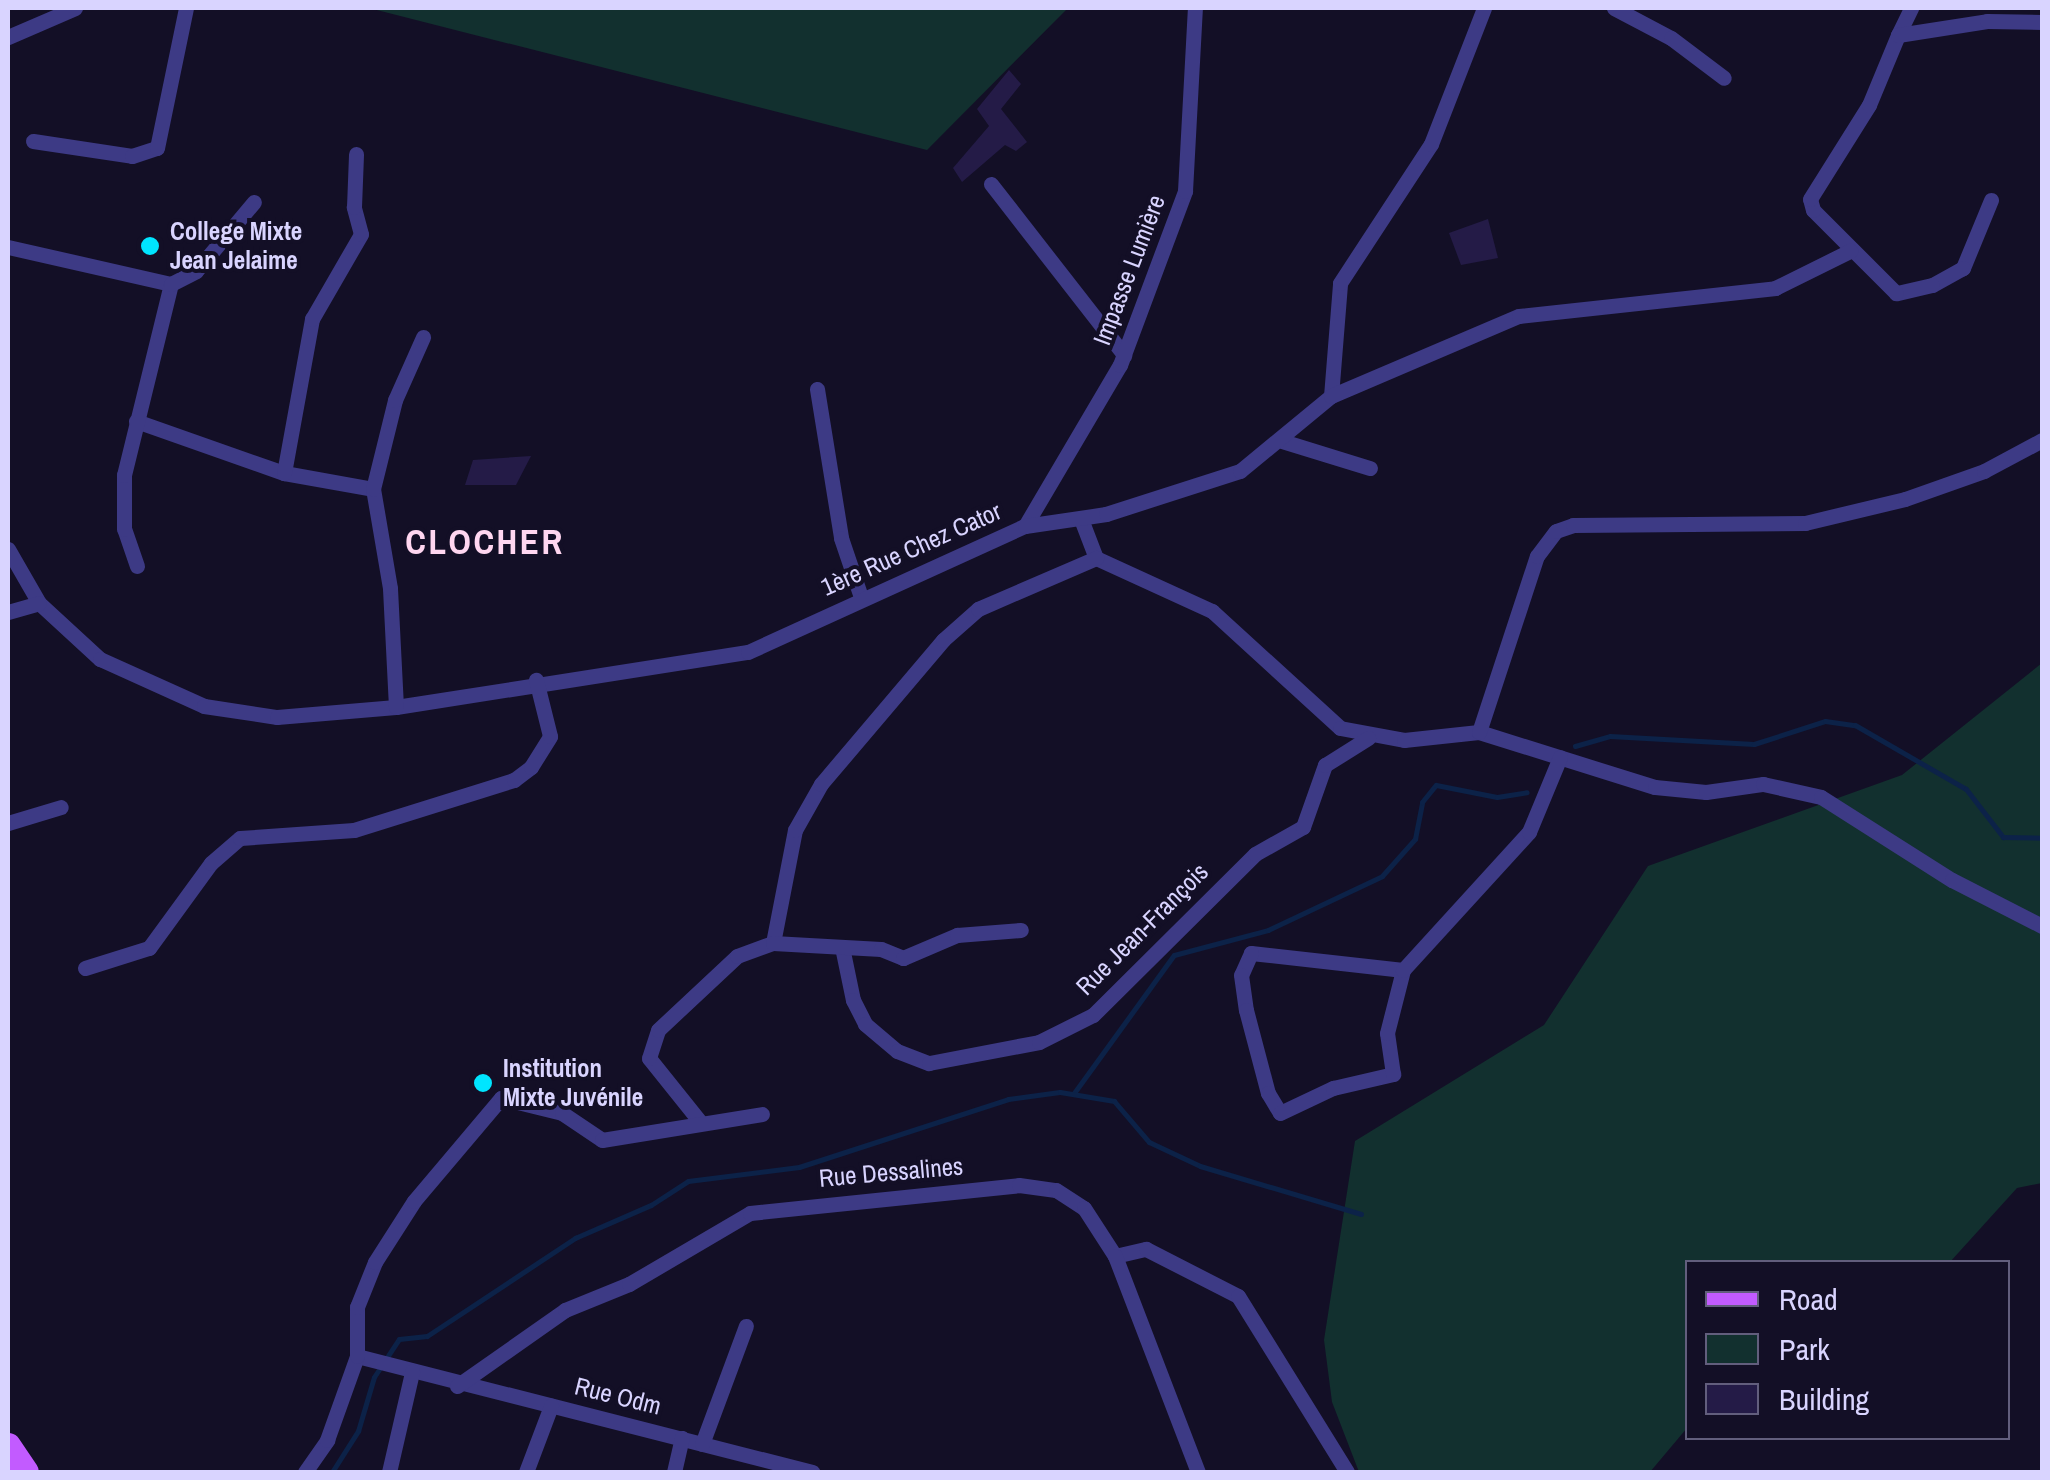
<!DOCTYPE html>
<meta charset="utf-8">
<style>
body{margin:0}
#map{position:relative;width:2050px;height:1480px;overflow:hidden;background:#130f26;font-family:"Archivo Narrow",sans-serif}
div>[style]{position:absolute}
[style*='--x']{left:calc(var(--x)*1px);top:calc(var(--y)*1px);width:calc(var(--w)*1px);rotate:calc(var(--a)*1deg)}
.green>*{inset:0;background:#12302f}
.stream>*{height:5px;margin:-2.5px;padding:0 2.5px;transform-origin:2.5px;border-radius:2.5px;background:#0c2248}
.building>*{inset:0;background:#241b47}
.street>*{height:15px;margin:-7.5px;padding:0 7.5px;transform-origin:7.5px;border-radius:7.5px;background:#3d3a85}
.primary>*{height:25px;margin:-12.5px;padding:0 12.5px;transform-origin:12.5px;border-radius:12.5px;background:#c25bff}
.dots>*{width:28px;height:28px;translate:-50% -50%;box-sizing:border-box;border:5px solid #130f26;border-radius:50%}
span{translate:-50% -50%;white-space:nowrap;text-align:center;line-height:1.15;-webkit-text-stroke:8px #130f26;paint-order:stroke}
.poi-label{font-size:25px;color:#d9d4ff;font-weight:700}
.left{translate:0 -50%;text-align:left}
.street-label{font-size:25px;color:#d9d4ff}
.district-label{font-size:35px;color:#ffd6f0;font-weight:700;letter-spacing:2.5px}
.frame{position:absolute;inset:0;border:10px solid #d9d4ff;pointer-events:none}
.legend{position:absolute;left:1685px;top:1260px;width:325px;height:180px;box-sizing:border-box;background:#130f26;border:2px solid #625e7d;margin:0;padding:12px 18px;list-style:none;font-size:30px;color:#d9d4ff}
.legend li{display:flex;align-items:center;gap:20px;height:50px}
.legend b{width:50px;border:2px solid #625e7d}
</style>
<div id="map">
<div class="green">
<i style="clip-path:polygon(369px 8px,1068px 8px,927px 150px)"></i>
<i style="clip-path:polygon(2042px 663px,2042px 1183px,2017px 1188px,1950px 1262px,1688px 1262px,1687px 1428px,1650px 1472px,1359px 1472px,1332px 1402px,1324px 1340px,1355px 1141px,1544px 1025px,1648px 866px,1902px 775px)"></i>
</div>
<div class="stream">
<i style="--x:1575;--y:746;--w:36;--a:-16"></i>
<i style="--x:1610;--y:736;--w:144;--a:3.2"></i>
<i style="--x:1754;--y:744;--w:75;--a:-17.9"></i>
<i style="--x:1825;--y:721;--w:30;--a:8"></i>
<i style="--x:1855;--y:725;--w:128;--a:30"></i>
<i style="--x:1966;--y:789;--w:61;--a:52.4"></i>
<i style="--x:2003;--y:837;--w:39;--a:1"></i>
<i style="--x:1074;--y:1093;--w:170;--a:-54.1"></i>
<i style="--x:1174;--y:955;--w:97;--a:-14.9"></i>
<i style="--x:1268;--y:930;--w:126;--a:-25.3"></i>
<i style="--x:1382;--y:876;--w:50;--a:-48.3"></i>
<i style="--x:1415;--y:839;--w:38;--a:-79"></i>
<i style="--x:1422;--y:802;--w:22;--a:-51"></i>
<i style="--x:1436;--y:785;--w:62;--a:11.1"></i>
<i style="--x:1497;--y:797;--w:30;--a:-9"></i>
<i style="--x:332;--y:1472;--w:49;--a:-57.6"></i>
<i style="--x:358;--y:1431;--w:56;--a:-73.5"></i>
<i style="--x:374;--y:1377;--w:45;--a:-56.7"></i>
<i style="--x:399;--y:1339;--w:28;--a:-6"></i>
<i style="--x:427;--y:1336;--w:178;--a:-33.5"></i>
<i style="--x:575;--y:1238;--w:83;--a:-23.5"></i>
<i style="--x:651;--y:1205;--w:44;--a:-33"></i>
<i style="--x:688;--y:1181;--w:112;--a:-7.2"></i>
<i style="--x:799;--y:1167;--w:220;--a:-18"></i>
<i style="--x:1008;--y:1099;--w:52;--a:-7.7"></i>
<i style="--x:1060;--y:1092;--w:55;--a:9.5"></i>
<i style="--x:1114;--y:1101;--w:54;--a:49.5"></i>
<i style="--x:1149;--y:1142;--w:56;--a:25.2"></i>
<i style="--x:1200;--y:1166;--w:168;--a:16.6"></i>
</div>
<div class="building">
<i style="clip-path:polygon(1009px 70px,1021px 84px,1001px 109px,1027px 142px,1016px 151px,1005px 145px,962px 182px,953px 168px,989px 126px,977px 109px)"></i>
<i style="clip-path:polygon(1488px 219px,1498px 258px,1461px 265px,1449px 233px)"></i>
<i style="clip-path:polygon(531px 456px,516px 485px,465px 485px,473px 460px)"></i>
</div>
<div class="street">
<i style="--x:1614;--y:8;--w:64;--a:27.8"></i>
<i style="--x:1671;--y:38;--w:66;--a:37"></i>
<i style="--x:1898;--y:35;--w:30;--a:-64"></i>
<i style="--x:8;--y:37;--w:73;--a:-23.4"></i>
<i style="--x:33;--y:141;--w:100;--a:8.6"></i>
<i style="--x:132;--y:156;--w:26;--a:-18"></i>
<i style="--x:157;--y:148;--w:143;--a:-78.3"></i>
<i style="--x:991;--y:184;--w:217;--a:52.1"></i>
<i style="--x:1991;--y:200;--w:74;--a:112.4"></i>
<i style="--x:1963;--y:268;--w:35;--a:151"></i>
<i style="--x:1932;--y:285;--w:37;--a:167"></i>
<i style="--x:1896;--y:293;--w:117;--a:-135"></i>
<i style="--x:1813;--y:210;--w:11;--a:-105"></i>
<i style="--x:1810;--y:199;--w:111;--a:-57.9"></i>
<i style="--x:1869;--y:105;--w:76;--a:-67.5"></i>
<i style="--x:1898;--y:35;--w:90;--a:-8.9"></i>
<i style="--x:1987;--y:21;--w:55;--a:1"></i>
<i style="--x:8;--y:247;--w:167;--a:12.8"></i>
<i style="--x:817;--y:389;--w:151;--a:80.8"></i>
<i style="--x:841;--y:538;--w:62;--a:71.3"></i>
<i style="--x:1331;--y:396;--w:113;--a:-85.4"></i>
<i style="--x:1340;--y:283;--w:166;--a:-56.8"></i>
<i style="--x:1431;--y:144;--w:146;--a:-68.7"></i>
<i style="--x:136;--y:421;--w:157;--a:19.4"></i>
<i style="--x:284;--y:473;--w:90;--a:10.2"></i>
<i style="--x:1282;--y:441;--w:92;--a:17.1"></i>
<i style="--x:284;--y:473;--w:157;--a:-79.7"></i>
<i style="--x:312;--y:319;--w:98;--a:-60"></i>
<i style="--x:361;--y:234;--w:28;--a:-105"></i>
<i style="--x:354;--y:207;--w:53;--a:-87.8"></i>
<i style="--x:1081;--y:519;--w:42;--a:69"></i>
<i style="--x:1096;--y:558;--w:128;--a:24.6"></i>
<i style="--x:1212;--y:611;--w:173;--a:42.4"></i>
<i style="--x:1340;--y:728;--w:65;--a:10.6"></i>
<i style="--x:1404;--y:740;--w:75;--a:-6.1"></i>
<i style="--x:1479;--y:732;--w:184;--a:17.4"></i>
<i style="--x:1655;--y:787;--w:51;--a:5.6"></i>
<i style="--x:1706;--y:792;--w:58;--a:-8"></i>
<i style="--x:1763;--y:784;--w:59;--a:12.6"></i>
<i style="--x:1821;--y:797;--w:155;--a:32.4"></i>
<i style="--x:1952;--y:880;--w:101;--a:27.1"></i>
<i style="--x:1025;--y:526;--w:187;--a:-59.5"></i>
<i style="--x:1120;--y:365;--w:186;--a:-69.5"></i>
<i style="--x:1185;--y:191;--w:183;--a:-86.9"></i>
<i style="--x:8;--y:549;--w:62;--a:60.1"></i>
<i style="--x:39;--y:603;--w:83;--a:42.6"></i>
<i style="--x:100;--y:659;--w:114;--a:24.3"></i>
<i style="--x:204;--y:706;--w:74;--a:8.6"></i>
<i style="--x:277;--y:717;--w:119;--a:-4.8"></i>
<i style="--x:396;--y:707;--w:356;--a:-8.9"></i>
<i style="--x:748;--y:652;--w:304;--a:-24.5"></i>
<i style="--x:1025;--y:526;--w:82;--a:-8.4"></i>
<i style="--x:1106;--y:514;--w:141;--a:-17.8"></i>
<i style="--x:1240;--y:471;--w:118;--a:-39.5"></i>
<i style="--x:1331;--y:396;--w:204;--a:-23.1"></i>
<i style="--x:1519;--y:316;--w:258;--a:-6.2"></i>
<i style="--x:1775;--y:288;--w:84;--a:-26.3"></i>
<i style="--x:137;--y:566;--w:39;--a:-109"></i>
<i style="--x:124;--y:529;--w:54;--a:-90"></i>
<i style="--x:124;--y:475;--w:197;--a:-76.2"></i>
<i style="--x:171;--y:284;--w:28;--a:-27"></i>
<i style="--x:196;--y:271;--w:90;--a:-50"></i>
<i style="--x:8;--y:612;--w:32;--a:-16"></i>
<i style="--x:396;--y:707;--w:119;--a:-92.9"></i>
<i style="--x:390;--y:588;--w:100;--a:-99.7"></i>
<i style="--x:373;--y:489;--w:92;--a:-76.1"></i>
<i style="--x:395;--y:400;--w:69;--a:-66"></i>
<i style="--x:1479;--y:732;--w:185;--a:-71.8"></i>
<i style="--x:1537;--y:556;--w:31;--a:-53"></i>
<i style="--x:1556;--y:531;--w:18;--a:-19"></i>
<i style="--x:1573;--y:525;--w:232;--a:-0.5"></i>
<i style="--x:1805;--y:523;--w:103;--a:-13.5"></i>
<i style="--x:1905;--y:499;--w:84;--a:-19.5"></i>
<i style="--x:1984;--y:471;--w:66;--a:-28.1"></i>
<i style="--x:8;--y:823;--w:55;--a:-16.8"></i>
<i style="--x:773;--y:943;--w:115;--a:-79"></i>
<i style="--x:795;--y:830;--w:53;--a:-60.5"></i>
<i style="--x:821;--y:784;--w:189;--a:-49.7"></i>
<i style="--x:943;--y:640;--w:47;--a:-41.5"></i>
<i style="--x:978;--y:609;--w:129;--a:-23.4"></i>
<i style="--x:842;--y:947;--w:54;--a:78.3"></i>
<i style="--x:853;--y:1000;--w:27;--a:63"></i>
<i style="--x:865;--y:1024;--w:42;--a:40.2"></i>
<i style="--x:897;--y:1051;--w:34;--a:21"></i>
<i style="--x:929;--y:1063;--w:112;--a:-10.8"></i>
<i style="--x:1039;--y:1042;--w:60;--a:-26.6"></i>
<i style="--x:1093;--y:1015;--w:228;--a:-44.8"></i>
<i style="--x:1255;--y:854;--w:55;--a:-29.4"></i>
<i style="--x:1303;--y:827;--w:66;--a:-70.5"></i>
<i style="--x:1325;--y:765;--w:51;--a:-32.1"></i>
<i style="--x:85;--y:968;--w:67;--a:-17.4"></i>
<i style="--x:149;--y:948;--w:105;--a:-53.9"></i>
<i style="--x:211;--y:863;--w:38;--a:-41"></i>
<i style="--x:240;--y:838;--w:114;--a:-4"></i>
<i style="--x:354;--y:830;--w:168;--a:-17.4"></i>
<i style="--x:514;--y:780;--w:21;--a:-37"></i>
<i style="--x:531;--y:767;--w:36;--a:-58"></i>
<i style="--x:550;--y:736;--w:58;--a:-104"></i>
<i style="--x:1403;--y:970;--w:153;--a:-173.6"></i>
<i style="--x:1251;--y:953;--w:24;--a:114"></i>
<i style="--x:1241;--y:975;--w:35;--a:82"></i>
<i style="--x:1246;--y:1010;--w:86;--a:75.2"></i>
<i style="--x:1268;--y:1093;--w:23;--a:59"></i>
<i style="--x:1280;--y:1113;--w:59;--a:-25.3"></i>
<i style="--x:1333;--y:1088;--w:62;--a:-13.1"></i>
<i style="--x:1393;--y:1074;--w:41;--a:-98.3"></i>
<i style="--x:1387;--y:1033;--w:65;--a:-75.7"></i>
<i style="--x:1403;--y:970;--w:187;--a:-47.6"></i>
<i style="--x:1529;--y:832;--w:81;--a:-67.5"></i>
<i style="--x:701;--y:1123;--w:83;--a:-128.7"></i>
<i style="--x:649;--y:1058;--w:29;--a:-72"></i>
<i style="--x:658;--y:1030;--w:108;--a:-43.1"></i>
<i style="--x:737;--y:956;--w:38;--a:-20"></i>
<i style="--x:773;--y:943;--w:108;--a:3.2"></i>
<i style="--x:881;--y:949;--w:24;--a:22"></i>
<i style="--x:903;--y:958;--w:59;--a:-23.1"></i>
<i style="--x:957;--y:935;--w:64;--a:-4.5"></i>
<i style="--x:1115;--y:1256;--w:32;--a:-13"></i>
<i style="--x:1146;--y:1249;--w:103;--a:27.1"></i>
<i style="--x:1238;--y:1296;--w:207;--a:58.2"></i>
<i style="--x:357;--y:1356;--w:470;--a:14.3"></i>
<i style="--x:457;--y:1386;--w:132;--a:-35.1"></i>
<i style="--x:565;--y:1310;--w:69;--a:-22.1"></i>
<i style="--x:629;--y:1284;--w:140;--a:-30.4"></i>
<i style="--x:750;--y:1213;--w:270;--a:-5.9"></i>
<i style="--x:1019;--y:1185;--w:37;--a:8"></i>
<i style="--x:1056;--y:1190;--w:33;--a:33"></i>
<i style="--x:1084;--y:1208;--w:57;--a:57.1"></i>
<i style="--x:1115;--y:1256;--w:231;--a:69"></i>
<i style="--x:702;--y:1444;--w:126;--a:-69.6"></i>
<i style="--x:305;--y:1472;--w:39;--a:-55"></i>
<i style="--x:327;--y:1440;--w:89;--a:-70.3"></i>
<i style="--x:357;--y:1356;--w:49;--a:-90"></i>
<i style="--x:357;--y:1307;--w:48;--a:-68.2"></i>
<i style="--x:375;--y:1262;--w:72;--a:-57.4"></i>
<i style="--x:414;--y:1201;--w:135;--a:-49.8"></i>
<i style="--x:501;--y:1098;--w:63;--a:13.8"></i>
<i style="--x:562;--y:1113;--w:48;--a:34"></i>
<i style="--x:602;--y:1140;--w:162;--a:-9.2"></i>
<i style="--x:389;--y:1472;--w:103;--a:-77"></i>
<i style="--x:526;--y:1472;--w:71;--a:-69.3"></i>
<i style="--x:674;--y:1472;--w:35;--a:-77"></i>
</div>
<div class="primary">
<i style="--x:8;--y:1445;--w:32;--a:56"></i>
</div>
<div class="dots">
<i style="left:150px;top:246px;background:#00e5ff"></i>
<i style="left:483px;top:1083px;background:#00e5ff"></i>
</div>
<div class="poi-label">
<span class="left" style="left:170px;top:246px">College Mixte<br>Jean Jelaime</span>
<span class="left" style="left:503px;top:1083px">Institution<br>Mixte Juvénile</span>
</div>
<div class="street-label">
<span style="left:1129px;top:270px;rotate:-69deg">Impasse Lumière</span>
<span style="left:911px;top:549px;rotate:-24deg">1ère Rue Chez Cator</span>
<span style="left:1142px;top:929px;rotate:-45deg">Rue Jean-François</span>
<span style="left:891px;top:1172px;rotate:-5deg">Rue Dessalines</span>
<span style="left:618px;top:1396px;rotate:14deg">Rue Odm</span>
</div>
<div class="district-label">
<span style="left:485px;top:542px">CLOCHER</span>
</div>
<div class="frame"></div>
<ul class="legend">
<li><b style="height:12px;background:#c25bff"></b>Road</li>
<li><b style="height:28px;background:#12302f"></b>Park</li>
<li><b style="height:28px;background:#241b47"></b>Building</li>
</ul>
</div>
